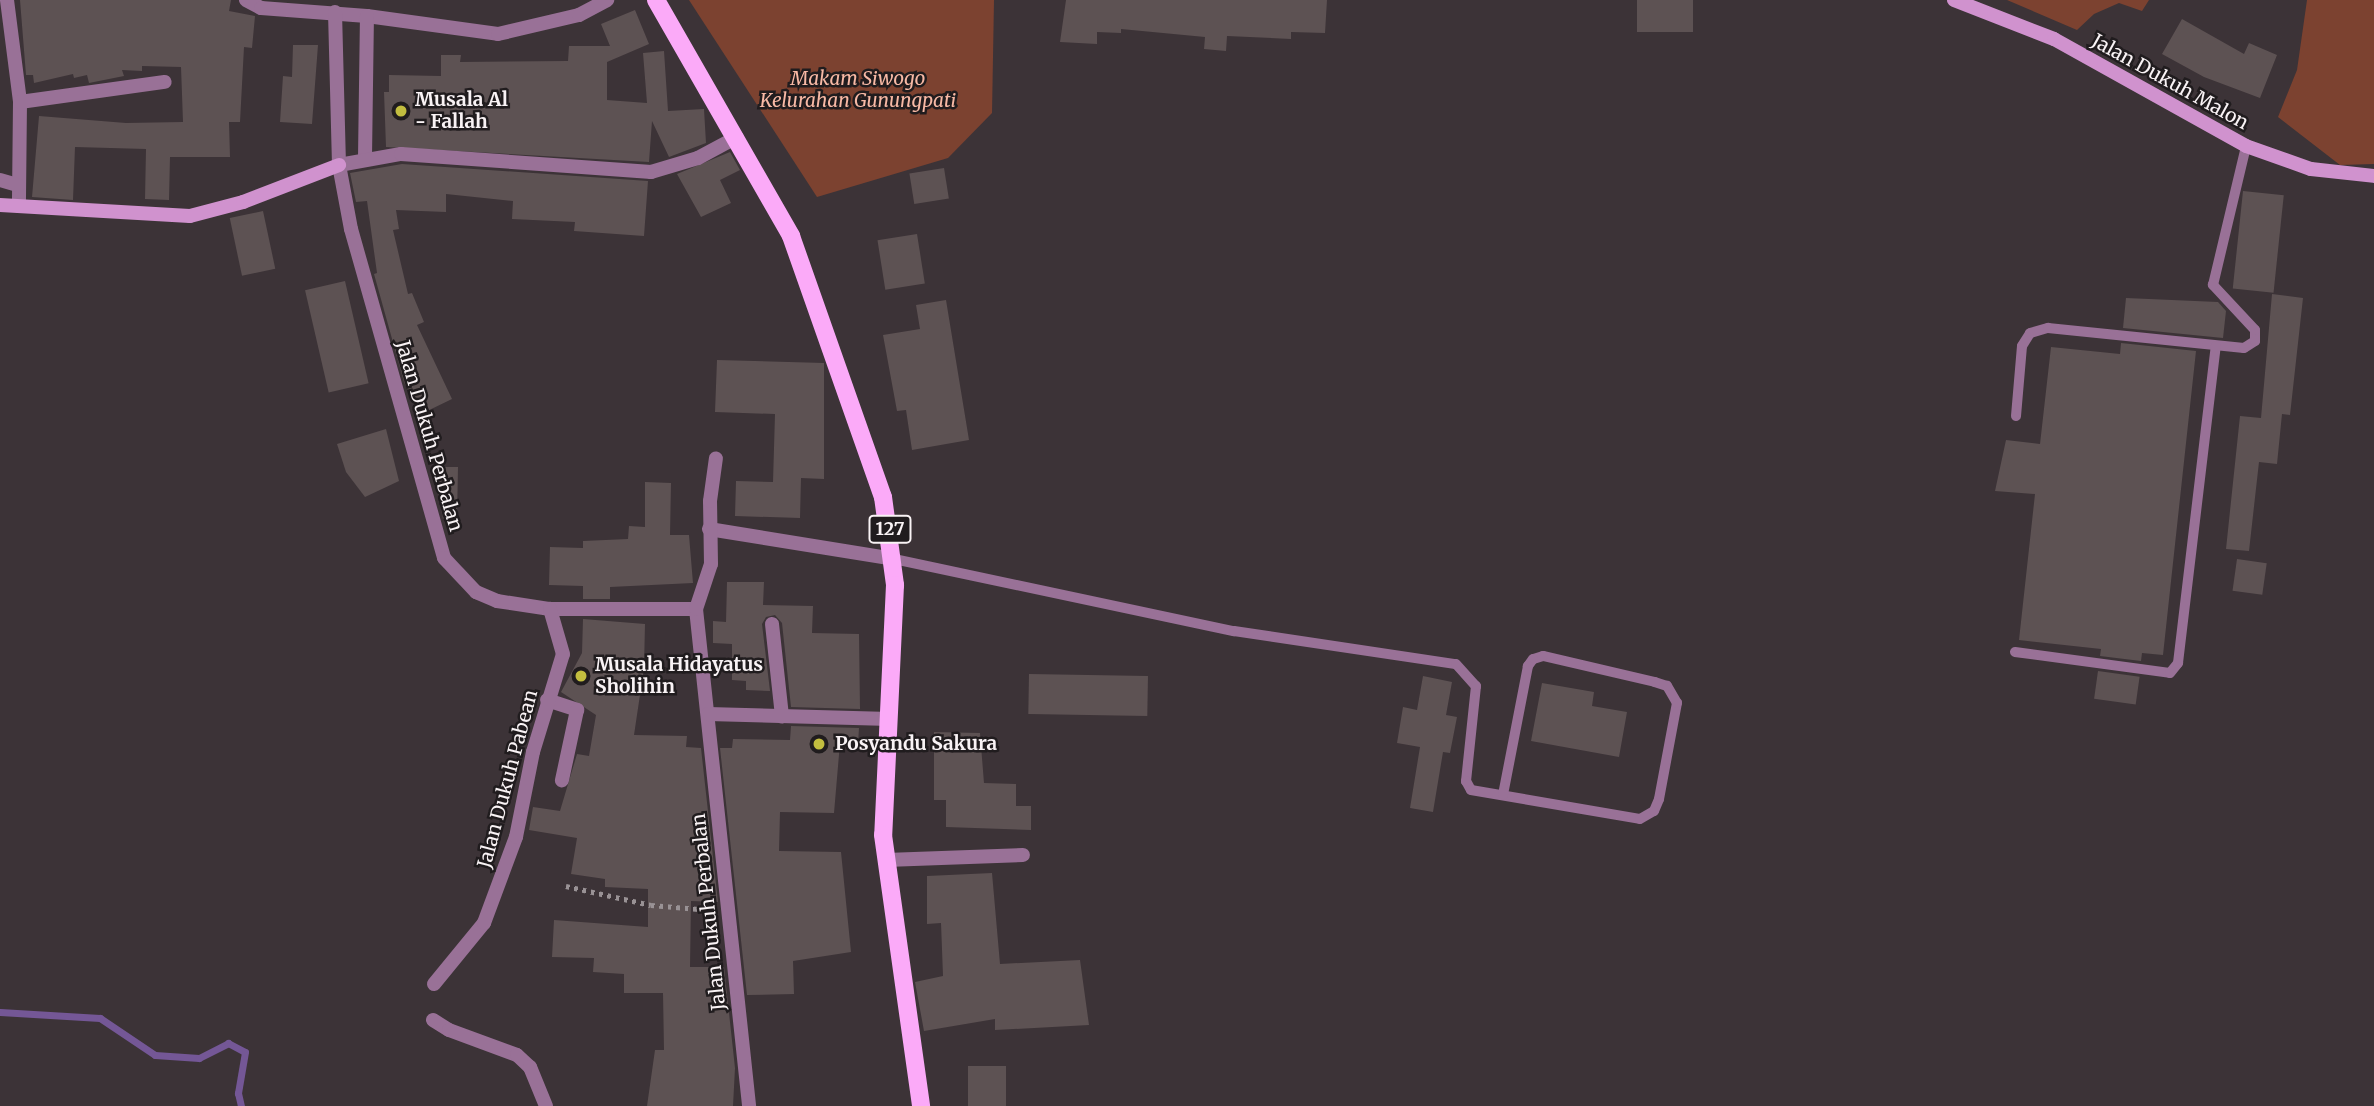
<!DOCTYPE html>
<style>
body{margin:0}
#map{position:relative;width:2374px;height:1106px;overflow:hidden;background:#3c3337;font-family:Merriweather,serif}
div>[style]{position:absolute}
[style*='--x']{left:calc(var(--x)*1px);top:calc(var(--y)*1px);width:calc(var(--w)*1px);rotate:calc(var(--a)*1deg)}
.green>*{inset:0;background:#7c4230}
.stream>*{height:7px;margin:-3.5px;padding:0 3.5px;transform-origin:3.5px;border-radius:3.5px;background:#745796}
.building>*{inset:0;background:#5d5253;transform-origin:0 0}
.path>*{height:4.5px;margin-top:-2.25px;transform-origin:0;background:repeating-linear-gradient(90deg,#999295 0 3.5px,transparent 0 8.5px)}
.lane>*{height:10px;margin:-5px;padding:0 5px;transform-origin:5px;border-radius:5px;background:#997197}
.street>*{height:14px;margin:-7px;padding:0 7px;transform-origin:7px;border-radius:7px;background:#997197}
.secondary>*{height:14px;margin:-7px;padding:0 7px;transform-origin:7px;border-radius:7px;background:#d092ce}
.primary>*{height:18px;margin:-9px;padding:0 9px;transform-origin:9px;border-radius:9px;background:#fbaaf8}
.dots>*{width:19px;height:19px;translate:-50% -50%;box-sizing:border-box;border:4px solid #201c1e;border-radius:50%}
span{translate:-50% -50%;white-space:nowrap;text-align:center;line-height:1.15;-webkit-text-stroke:5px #201c1e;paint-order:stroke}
.shield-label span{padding:2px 5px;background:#201c1e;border:2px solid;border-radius:5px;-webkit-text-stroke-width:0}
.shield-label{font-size:18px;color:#f9f3f5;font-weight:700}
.park-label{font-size:19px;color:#f8b9a5;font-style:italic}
.street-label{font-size:19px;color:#f9f3f5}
.poi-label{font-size:19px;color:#f9f3f5;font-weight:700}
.left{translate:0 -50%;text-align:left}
</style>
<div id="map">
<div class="green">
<i style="clip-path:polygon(689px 0,994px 0,992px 113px,948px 158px,817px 197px)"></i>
<i style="clip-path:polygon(2007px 0,2149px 0,2142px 11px,2119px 3px,2094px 14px,2077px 30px)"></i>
<i style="clip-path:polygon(2307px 0,2374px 0,2374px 164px,2340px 165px,2278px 117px,2297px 70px)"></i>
</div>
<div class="stream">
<i style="--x:0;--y:1012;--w:100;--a:3.4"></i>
<i style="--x:100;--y:1018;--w:66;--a:33.9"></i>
<i style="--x:155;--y:1055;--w:44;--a:3.9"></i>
<i style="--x:199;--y:1058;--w:33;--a:-27"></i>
<i style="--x:228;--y:1043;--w:19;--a:28"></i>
<i style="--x:245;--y:1052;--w:42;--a:99.7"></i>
<i style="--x:238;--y:1093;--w:13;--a:77"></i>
</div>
<div class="building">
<i style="clip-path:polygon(20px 0,231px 0,229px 11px,255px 16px,252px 48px,244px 47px,240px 122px,229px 122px,230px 157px,170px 157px,169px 200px,145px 199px,146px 149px,75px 147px,73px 200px,32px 197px,39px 116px,126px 123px,183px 122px,181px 67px,142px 66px,142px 71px,122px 70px,124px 76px,89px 83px,87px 75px,74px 78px,73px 74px,34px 83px,33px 75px,26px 75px)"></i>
<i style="clip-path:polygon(1066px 0,1327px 0,1325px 33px,1291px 32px,1291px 39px,1227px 36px,1226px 51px,1204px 49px,1205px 37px,1121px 29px,1121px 33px,1097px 32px,1097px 44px,1060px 42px)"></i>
<i style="left:1637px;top:0;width:56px;height:32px"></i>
<i style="clip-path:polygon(635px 10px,649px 44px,607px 62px,607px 100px,647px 103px,643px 53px,664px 51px,668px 111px,704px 109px,706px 143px,669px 157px,652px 121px,649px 162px,386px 147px,384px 92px,389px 92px,389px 75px,441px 76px,441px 55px,461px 55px,460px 62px,568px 61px,569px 46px,610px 46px,601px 24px)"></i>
<i style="clip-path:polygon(2182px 19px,2244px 54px,2249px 43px,2277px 55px,2260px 98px,2204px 77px,2162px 54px)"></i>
<i style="clip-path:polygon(293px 45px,318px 45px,312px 124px,280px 122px,283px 76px,292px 77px)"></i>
<i style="clip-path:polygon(730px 152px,740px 170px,720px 180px,731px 203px,701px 217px,677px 174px)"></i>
<i style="clip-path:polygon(402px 164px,648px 181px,644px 236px,574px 231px,575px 222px,512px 219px,513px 201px,446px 194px,446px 212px,396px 210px,399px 229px,393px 230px,408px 294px,412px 293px,424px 322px,417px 325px,452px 399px,419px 415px,404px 382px,374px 274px,377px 273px,367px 201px,356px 202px,350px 173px)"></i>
<i style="left:944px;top:168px;width:31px;height:35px;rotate:81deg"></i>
<i style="left:2243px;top:191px;width:41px;height:98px;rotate:6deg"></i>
<i style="left:263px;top:211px;width:59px;height:34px;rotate:78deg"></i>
<i style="left:917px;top:234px;width:50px;height:40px;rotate:81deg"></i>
<i style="left:345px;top:281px;width:105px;height:41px;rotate:77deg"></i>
<i style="clip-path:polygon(2272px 294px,2303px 298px,2290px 415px,2282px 414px,2277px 464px,2259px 462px,2249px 551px,2226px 549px,2240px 416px,2261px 418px)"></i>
<i style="clip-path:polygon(2126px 298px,2218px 302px,2226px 311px,2223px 338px,2123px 328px)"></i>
<i style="clip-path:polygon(946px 300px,969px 440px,912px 450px,906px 410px,897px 411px,883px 335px,920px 329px,916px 305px)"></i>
<i style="clip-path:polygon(2121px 343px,2196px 351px,2163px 655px,2142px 653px,2141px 661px,2100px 656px,2101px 649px,2019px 640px,2035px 494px,1995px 491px,2006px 440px,2040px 444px,2051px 347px,2120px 354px)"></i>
<i style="clip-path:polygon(717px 360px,824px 363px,824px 479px,801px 478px,800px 518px,735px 516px,736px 481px,773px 482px,775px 414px,715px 412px)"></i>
<i style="clip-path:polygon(386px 429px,399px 481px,365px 497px,346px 472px,337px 444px)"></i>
<i style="clip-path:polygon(433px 467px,458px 467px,457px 519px,443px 519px)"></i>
<i style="clip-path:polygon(645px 482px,671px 483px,670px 535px,689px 535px,693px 583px,610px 587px,610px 599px,583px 599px,583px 586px,549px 585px,550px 547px,583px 548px,583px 541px,628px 539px,629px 526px,645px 527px)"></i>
<i style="left:2237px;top:559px;width:30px;height:32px;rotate:8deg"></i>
<i style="clip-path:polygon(727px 582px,764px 582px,763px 605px,813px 606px,812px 633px,859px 634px,860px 709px,791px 707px,782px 623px,775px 615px,766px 617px,762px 624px,770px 691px,746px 690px,746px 681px,732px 680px,732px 644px,713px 643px,713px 621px,726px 622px)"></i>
<i style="clip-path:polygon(583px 619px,645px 624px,644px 668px,634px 735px,687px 736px,686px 747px,701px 748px,718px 902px,691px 901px,690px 967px,724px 967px,735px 1068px,733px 1106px,647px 1106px,655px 1050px,664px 1050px,663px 993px,624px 993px,624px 974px,593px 972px,594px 958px,552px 957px,554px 920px,648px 927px,648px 889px,605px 887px,605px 879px,571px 874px,577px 838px,529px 830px,533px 807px,560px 811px,577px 754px,589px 756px,596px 715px,561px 692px,582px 653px)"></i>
<i style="left:2098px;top:671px;width:42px;height:28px;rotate:8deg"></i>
<i style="left:1029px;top:674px;width:119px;height:40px;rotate:1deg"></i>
<i style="clip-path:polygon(1423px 676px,1452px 682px,1446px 715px,1457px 717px,1450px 753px,1443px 752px,1433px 812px,1410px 808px,1420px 747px,1397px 743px,1403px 707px,1417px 710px)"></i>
<i style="clip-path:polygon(1542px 683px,1594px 692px,1592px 706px,1627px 712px,1619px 757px,1531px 741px)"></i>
<i style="clip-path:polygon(791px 726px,859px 728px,858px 744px,840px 743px,834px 813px,780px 812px,779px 851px,841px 852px,851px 952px,793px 961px,794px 994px,747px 995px,720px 748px,732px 748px,733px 739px,790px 740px)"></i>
<i style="clip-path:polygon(934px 732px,980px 733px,984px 783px,1016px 784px,1016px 806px,1031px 806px,1031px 830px,946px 827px,946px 800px,934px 800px)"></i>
<i style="clip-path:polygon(992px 873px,1000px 964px,1080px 960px,1089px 1025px,995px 1030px,995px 1019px,924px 1031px,915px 982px,943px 976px,941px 923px,927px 924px,927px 876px)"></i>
<i style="left:968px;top:1066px;width:38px;height:40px"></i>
</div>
<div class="path">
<i style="--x:566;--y:886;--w:87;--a:12.6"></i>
<i style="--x:651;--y:905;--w:60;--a:4.8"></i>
</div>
<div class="lane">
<i style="--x:2016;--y:416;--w:70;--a:-85.1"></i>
<i style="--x:2022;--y:346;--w:15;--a:-58"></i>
<i style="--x:2030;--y:333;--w:19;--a:-16"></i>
<i style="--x:2048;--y:328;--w:197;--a:5.8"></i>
<i style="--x:2244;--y:348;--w:13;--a:-32"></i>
<i style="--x:2255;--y:341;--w:11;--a:-90"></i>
<i style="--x:2255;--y:330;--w:62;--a:-133"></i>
<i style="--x:2213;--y:285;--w:143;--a:-76.6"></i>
<i style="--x:894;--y:559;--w:348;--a:12"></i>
<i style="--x:1234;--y:631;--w:224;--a:8.5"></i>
<i style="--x:1456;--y:664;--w:30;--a:48"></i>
<i style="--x:1476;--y:686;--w:96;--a:96"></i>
<i style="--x:1466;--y:781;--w:10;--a:61"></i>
<i style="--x:1471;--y:790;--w:171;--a:9.7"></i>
<i style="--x:1640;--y:819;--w:16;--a:-30"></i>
<i style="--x:1654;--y:811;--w:13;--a:-67"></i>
<i style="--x:1659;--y:799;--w:98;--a:-79.4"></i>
<i style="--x:1677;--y:703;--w:20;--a:-120"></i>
<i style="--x:1667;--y:686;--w:13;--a:-162"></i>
<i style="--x:1655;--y:682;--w:115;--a:-166.9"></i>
<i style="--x:1543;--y:656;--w:10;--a:163"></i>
<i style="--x:1533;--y:659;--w:9;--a:126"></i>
<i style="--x:1528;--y:666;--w:131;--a:101"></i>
<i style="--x:2015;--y:652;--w:156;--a:7.7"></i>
<i style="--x:2170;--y:673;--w:13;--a:-51"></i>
<i style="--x:2178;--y:663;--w:319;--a:-83.2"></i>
</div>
<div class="street">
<i style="--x:7;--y:0;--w:103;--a:82.7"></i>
<i style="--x:20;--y:102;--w:104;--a:90.6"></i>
<i style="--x:246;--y:0;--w:17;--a:28"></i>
<i style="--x:261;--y:8;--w:106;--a:4.3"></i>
<i style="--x:367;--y:16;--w:132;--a:7.8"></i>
<i style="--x:498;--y:34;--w:83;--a:-13.2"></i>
<i style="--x:579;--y:15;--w:32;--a:-28"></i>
<i style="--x:335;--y:12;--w:153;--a:88.5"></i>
<i style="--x:339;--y:165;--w:65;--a:79.4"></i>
<i style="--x:351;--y:229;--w:342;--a:74.2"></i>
<i style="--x:444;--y:558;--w:47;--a:46.7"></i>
<i style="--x:476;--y:592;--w:23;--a:23"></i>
<i style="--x:497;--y:601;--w:54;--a:8.6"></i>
<i style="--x:550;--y:609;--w:146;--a:0"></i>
<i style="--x:20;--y:102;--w:146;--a:-7.9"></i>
<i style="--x:365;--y:157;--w:141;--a:-89.2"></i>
<i style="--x:339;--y:165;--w:63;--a:-10.1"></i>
<i style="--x:401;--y:154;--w:251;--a:4.1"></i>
<i style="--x:651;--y:172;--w:49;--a:-16.6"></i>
<i style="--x:698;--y:158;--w:44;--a:-28.3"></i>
<i style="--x:0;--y:180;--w:19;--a:16"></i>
<i style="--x:709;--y:529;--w:187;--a:9.2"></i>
<i style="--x:696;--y:609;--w:500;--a:83.9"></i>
<i style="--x:696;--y:609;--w:47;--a:-71.6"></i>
<i style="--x:711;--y:564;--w:63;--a:-90.9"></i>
<i style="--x:710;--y:501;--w:43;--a:-82.1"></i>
<i style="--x:772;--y:624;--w:93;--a:83.8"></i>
<i style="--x:547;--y:700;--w:32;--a:18"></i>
<i style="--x:577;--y:710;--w:72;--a:102.1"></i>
<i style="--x:708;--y:714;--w:182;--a:1.6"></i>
<i style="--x:886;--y:860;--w:137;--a:-2.1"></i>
<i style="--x:434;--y:984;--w:79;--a:-50.7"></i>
<i style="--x:484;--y:923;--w:92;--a:-69.6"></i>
<i style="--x:516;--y:837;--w:87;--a:-78.7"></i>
<i style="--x:533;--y:752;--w:102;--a:-73"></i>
<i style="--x:563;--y:654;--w:47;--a:-106.1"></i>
<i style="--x:433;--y:1020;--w:19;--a:32"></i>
<i style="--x:449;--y:1030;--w:72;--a:20.2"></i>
<i style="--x:517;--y:1055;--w:18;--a:43"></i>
<i style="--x:530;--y:1067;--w:42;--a:67.7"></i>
</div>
<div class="secondary">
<i style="--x:1954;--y:0;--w:107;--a:21.3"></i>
<i style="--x:2054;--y:39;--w:220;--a:29.1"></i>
<i style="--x:2246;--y:146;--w:69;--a:19.5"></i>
<i style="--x:2311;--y:169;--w:63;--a:6.3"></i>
<i style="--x:0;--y:205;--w:190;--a:3.3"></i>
<i style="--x:190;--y:216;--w:55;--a:-14.8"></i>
<i style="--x:243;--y:202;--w:103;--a:-21.1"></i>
</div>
<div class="primary">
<i style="--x:656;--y:0;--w:272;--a:60.2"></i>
<i style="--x:791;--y:236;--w:277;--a:70.6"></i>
<i style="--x:883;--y:497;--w:89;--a:82.2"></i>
<i style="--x:895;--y:585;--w:250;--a:92.7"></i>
<i style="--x:883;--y:835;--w:274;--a:82"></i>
</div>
<div class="dots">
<i style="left:401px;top:111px;background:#c2bd3f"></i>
<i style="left:581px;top:676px;background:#c2bd3f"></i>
<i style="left:819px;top:744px;background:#c2bd3f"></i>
</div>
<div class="shield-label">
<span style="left:890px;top:529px">127</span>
</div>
<div class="park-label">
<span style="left:858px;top:90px">Makam Siwogo<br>Kelurahan Gunungpati</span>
</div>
<div class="street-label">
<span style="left:2170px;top:82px;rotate:29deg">Jalan Dukuh Malon</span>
<span style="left:429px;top:436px;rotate:74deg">Jalan Dukuh Perbalan</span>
<span style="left:508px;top:779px;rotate:-75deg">Jalan Dukuh Pabean</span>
<span style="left:709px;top:912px;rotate:-96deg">Jalan Dukuh Perbalan</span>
</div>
<div class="poi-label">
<span class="left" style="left:415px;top:111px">Musala Al<br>- Fallah</span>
<span class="left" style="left:595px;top:676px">Musala Hidayatus<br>Sholihin</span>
<span class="left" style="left:835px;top:744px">Posyandu Sakura</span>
</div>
</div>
